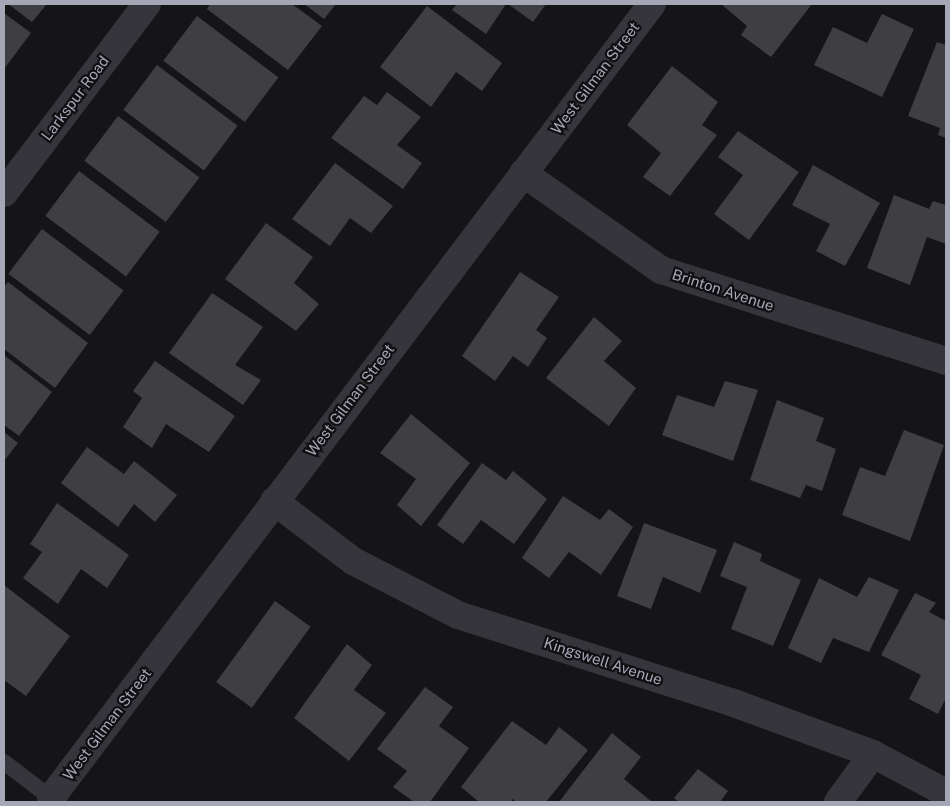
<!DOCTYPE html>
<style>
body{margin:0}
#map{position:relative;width:950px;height:806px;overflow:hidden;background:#151416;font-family:"Public Sans",sans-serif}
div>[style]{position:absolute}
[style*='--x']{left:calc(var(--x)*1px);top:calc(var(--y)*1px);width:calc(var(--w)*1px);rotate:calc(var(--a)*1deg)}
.building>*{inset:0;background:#3f3e43;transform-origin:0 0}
.lane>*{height:16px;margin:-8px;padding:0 8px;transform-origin:8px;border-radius:8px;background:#36353b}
.street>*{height:28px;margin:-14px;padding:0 14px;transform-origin:14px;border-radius:14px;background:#36353b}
span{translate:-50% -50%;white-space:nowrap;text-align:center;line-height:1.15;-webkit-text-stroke:4.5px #100f11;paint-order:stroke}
.street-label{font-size:15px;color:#a6a7b6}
.frame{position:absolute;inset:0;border:5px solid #a6a7b6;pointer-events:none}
</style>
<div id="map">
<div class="building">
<i style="clip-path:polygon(8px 4px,47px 4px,32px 22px)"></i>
<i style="clip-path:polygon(210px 4px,292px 4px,322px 26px,288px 70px,207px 9px)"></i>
<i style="clip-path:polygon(304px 4px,336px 4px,324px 19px)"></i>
<i style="clip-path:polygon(457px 4px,506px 4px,486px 34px,452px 10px)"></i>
<i style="clip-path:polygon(508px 4px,546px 4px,533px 22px)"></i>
<i style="clip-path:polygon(721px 4px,812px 4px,771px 57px,741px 35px,747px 26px)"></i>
<i style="clip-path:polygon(427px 6px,502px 63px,482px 91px,456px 72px,431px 107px,380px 67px)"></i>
<i style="clip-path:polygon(4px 13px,31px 33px,4px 69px)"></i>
<i style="clip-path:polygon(882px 14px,914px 29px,882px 97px,814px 65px,833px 27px,867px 43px)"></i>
<i style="left:197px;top:16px;width:102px;height:56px;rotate:37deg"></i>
<i style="clip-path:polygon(937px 42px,946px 45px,946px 138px,938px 135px,940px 128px,908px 116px)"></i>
<i style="left:157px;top:65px;width:101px;height:56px;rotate:37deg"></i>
<i style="clip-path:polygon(672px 66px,718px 102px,702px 125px,717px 135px,670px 196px,643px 177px,661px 153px,627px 125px)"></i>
<i style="clip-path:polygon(387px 92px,421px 117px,397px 145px,422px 163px,403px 189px,331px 138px,364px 96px,377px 105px)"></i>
<i style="left:118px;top:116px;width:102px;height:56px;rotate:37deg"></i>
<i style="clip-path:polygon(738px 131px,799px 172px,749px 240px,714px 214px,743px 175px,718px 157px)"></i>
<i style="clip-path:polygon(335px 163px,393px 206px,371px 233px,350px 218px,330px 246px,292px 219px)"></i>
<i style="clip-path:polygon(813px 165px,880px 203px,845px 266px,816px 251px,830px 224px,792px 205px)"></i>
<i style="left:79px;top:171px;width:101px;height:56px;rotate:37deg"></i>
<i style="clip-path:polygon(894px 195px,929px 209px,933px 201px,946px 205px,946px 244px,927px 237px,910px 285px,867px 268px)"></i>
<i style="clip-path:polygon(266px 223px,313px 257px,294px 283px,319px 304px,296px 331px,225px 279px)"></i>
<i style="left:42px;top:229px;width:102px;height:56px;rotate:37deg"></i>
<i style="clip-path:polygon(520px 272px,559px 297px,536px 330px,547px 338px,528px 367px,513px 356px,495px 381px,462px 356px)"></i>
<i style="clip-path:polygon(8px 282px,88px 343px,55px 388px,4px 349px,4px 287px)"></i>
<i style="clip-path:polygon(212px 293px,263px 327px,235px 365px,261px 380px,243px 405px,169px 353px)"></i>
<i style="clip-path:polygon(594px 317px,622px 341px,604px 361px,636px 388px,609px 426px,546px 378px)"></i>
<i style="clip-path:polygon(4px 355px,52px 392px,19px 436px,4px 425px)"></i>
<i style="clip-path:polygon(155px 361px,235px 416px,209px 452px,166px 424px,152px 448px,123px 427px,142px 398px,133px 391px)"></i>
<i style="clip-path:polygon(725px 381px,758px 390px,733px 461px,662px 435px,677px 395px,714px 407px)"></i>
<i style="clip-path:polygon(777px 400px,824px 418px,816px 441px,836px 449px,822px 491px,806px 485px,800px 498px,750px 480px)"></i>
<i style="clip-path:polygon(411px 414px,470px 463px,421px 526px,397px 505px,416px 479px,380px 453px)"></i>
<i style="clip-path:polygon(904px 430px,944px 445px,910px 541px,842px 515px,860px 467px,885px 476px)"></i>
<i style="clip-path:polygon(4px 432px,18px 443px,4px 461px)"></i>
<i style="clip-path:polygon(87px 447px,124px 474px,134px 461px,177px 495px,155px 522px,134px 504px,118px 527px,61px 483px)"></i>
<i style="clip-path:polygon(482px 463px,506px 480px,513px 471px,547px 499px,514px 544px,481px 520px,463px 544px,437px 525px)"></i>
<i style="clip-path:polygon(563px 496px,600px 520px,609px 509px,633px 527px,601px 575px,569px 552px,549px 578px,522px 558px)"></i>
<i style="clip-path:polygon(57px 503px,129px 555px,107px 588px,81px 569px,58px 604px,23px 578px,42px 552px,30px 544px)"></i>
<i style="clip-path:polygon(644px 523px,717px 550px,700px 593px,663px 577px,651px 609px,617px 596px)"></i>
<i style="clip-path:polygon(734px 542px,762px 554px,760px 561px,801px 580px,773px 646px,731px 629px,747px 587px,720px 576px)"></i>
<i style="clip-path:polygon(869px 577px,899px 590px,869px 652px,833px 638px,821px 663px,788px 648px,819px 578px,857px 597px)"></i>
<i style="clip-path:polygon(4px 585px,70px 636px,26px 696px,4px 680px)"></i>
<i style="clip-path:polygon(915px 593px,936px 603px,929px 612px,946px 621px,946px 698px,938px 714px,909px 699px,921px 675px,881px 655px)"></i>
<i style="left:275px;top:601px;width:44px;height:100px;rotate:36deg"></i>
<i style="clip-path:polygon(347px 644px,372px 665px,354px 690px,386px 713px,349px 761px,294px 718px)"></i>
<i style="clip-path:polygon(425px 687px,453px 707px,439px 726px,469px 748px,430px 802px,414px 802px,393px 787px,407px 771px,377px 749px)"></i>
<i style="clip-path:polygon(512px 721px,546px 745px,559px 727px,588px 750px,546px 802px,516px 802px,513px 799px,510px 802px,479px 802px,461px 787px)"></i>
<i style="clip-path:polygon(612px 733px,641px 757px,624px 779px,652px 802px,559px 802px)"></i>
<i style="clip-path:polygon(698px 769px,728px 791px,720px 802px,679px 802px,674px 798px)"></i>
</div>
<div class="lane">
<i style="--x:4;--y:762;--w:59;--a:37.5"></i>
</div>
<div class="street">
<i style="--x:523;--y:173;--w:169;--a:35.1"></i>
<i style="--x:661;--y:270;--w:299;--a:17.7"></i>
<i style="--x:4;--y:193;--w:237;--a:-52.9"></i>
<i style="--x:274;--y:501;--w:99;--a:37.2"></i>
<i style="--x:353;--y:561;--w:118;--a:27.2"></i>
<i style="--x:458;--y:615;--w:287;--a:17.7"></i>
<i style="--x:731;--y:702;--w:151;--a:20.1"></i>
<i style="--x:873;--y:754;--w:83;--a:28.1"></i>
<i style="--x:51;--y:798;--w:996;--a:-52.88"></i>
<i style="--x:838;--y:802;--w:59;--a:-53.9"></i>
</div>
<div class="street-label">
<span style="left:595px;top:78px;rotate:-53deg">West Gilman Street</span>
<span style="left:75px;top:98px;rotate:-53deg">Larkspur Road</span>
<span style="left:723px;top:290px;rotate:18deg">Brinton Avenue</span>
<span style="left:350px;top:400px;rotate:-53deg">West Gilman Street</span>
<span style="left:603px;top:661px;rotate:18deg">Kingswell Avenue</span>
<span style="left:107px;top:724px;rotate:-53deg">West Gilman Street</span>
</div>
<div class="frame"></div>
</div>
